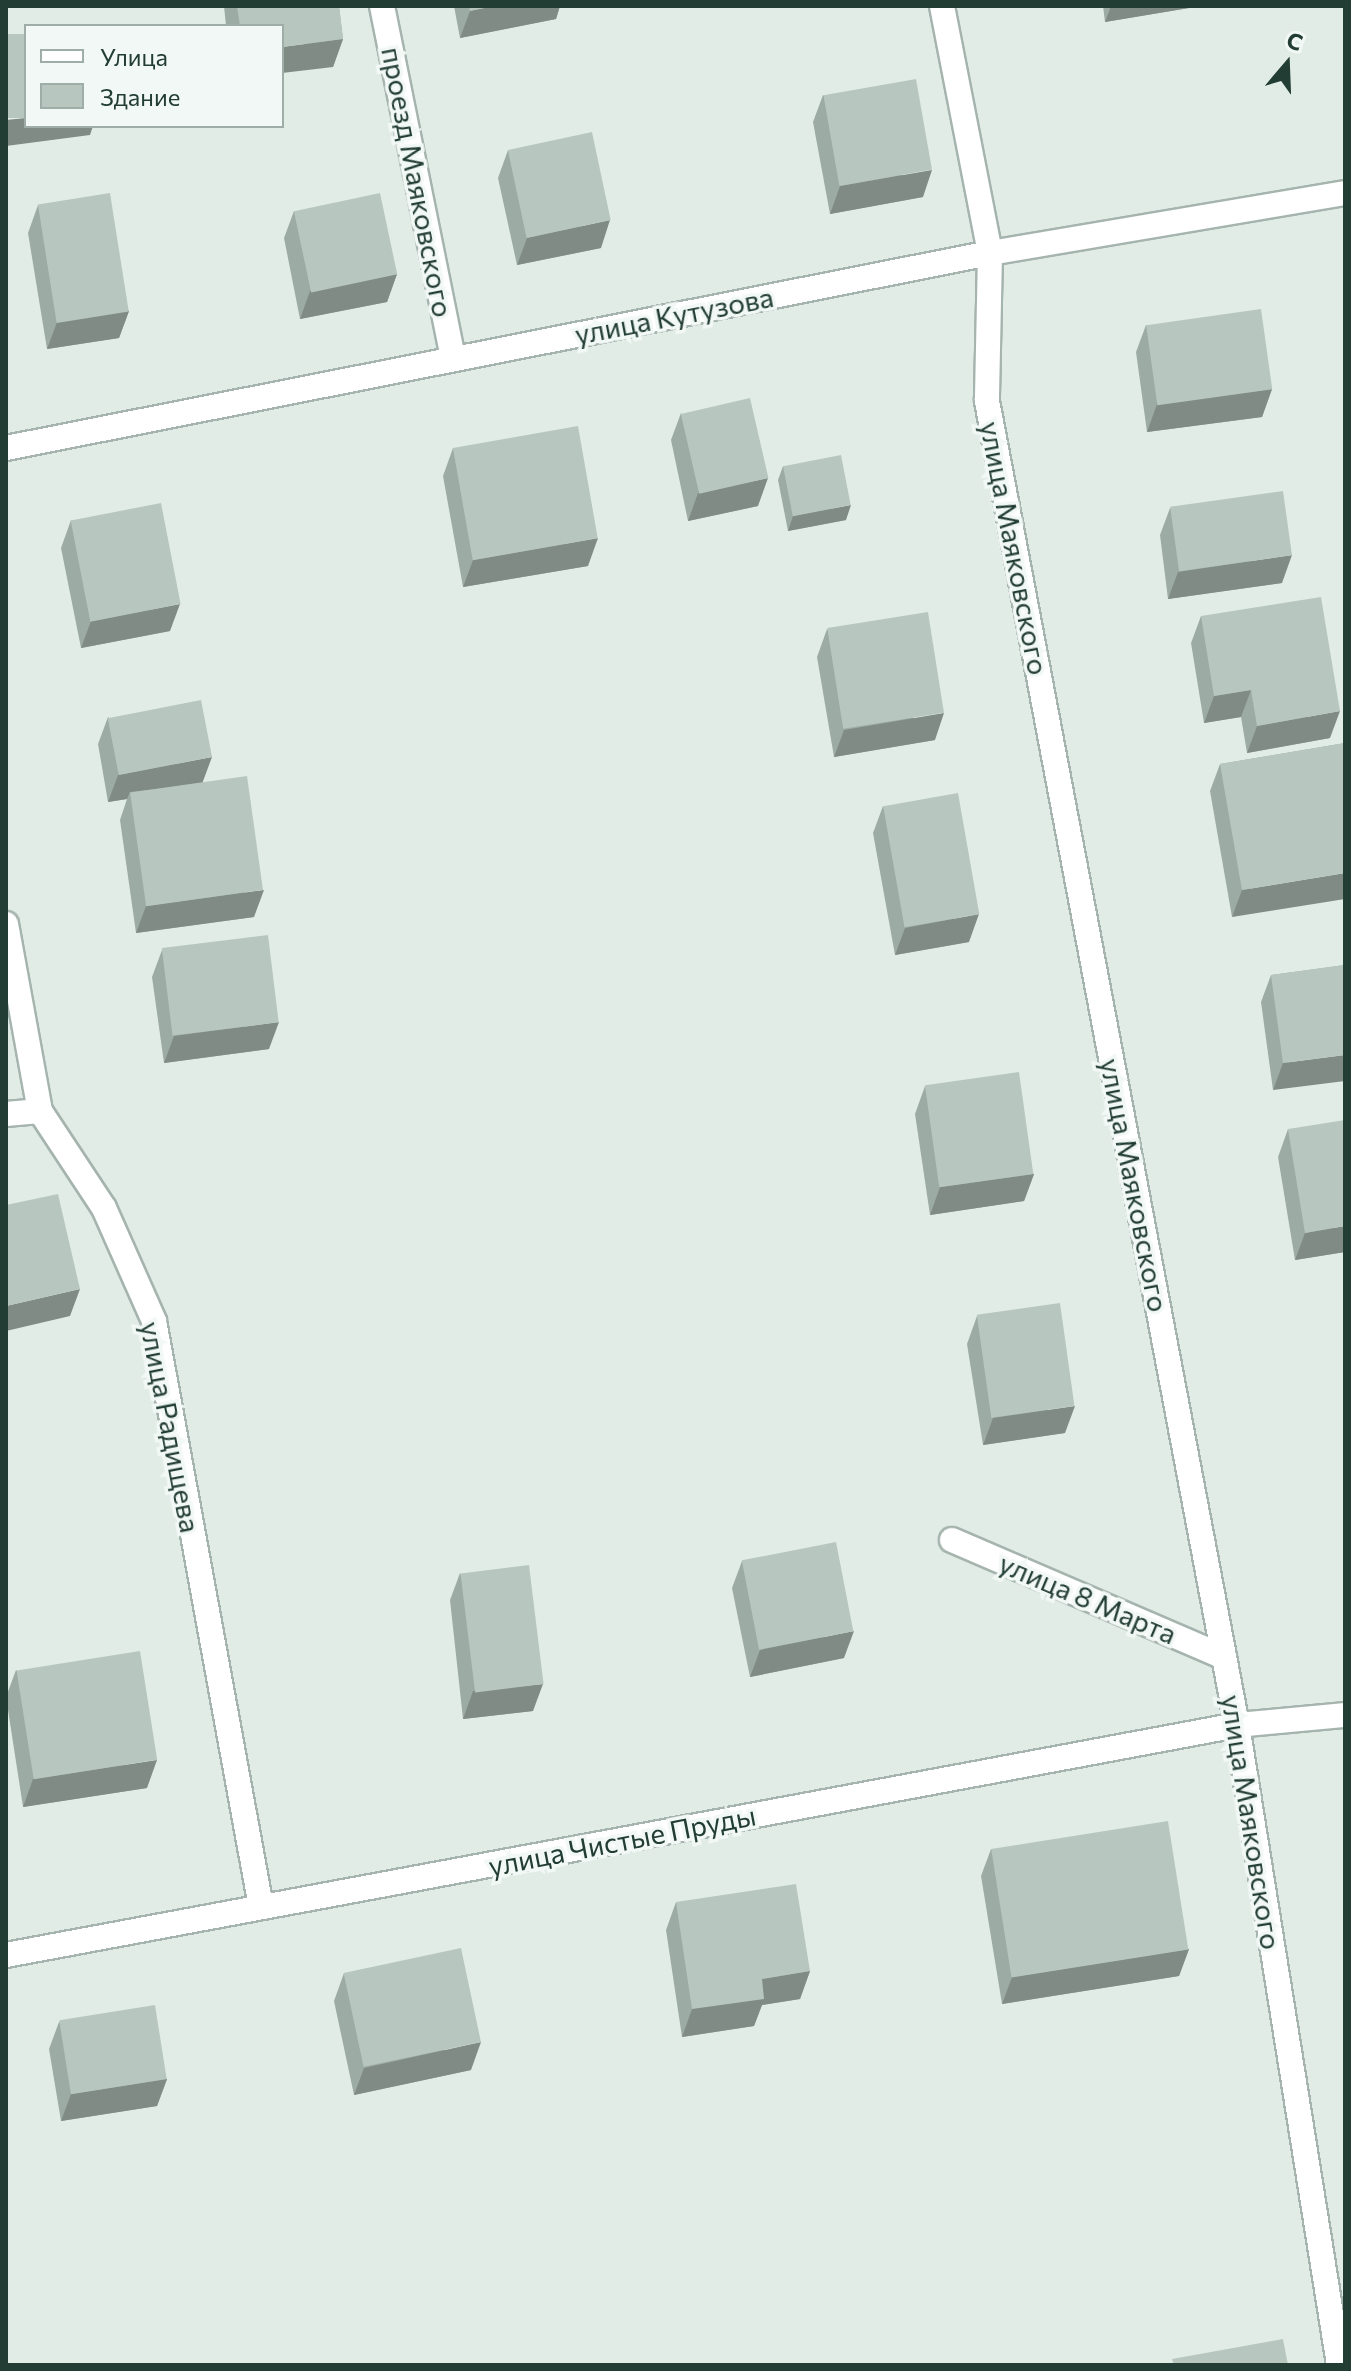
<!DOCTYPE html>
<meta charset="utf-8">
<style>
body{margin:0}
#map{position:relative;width:1351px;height:2371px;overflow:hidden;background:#e2ece7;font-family:Commissioner,sans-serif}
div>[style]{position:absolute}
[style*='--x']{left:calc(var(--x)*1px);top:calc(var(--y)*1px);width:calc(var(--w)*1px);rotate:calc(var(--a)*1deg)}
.roads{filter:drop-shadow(2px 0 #a5b4ae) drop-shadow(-2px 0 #a5b4ae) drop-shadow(0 2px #a5b4ae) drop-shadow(0 -2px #a5b4ae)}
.service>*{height:24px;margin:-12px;padding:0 12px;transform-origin:12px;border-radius:12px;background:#fff}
.minor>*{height:24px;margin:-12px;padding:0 12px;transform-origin:12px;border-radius:12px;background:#fff}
.wall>*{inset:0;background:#9daba5}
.shaded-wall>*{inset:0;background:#808b86}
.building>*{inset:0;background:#b7c7c0;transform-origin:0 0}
span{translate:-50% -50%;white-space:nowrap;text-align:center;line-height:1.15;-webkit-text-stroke:7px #f2f8f5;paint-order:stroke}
.street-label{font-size:28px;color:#223d34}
.frame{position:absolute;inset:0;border:8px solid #223d34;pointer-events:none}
.legend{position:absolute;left:24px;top:24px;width:260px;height:104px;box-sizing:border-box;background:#f2f8f5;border:2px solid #9fada8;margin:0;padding:10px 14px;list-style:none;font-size:24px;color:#223d34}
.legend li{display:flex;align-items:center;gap:16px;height:40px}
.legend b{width:40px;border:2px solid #9fada8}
.north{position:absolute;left:1247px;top:24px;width:80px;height:80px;-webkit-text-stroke:6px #f2f8f5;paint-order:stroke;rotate:19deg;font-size:22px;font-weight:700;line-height:32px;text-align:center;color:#223d34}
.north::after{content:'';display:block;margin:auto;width:28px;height:36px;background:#223d34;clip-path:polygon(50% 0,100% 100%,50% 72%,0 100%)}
</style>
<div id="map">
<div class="roads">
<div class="service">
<i style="--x:382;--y:6;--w:359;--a:78.6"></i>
<i style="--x:952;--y:1540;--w:296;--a:23.3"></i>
<i style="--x:1237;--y:1725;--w:108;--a:-5.3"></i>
</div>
<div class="minor">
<i style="--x:942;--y:6;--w:252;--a:79"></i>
<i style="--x:990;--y:253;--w:148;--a:91.2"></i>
<i style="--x:987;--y:401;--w:1347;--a:79.31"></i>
<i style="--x:1237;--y:1725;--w:648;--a:80.94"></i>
<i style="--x:6;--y:448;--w:1003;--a:-11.21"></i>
<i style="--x:990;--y:253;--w:360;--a:-9.6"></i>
<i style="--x:6;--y:924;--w:190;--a:79.7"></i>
<i style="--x:40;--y:1111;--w:116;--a:56.6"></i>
<i style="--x:104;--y:1208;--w:124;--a:66.1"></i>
<i style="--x:154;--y:1321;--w:596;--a:79.65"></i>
<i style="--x:6;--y:1114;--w:34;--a:-5"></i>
<i style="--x:6;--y:1955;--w:1252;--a:-10.58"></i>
</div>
</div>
<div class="wall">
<i style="clip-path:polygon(224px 6px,339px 6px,343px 39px,333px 67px,282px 26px,226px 26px)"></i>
<i style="clip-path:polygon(454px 6px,560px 6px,556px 19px,460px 38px)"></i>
<i style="clip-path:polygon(1103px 6px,1189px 6px,1189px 8px,1105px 22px)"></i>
<i style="clip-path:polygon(823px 95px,923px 197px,830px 214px,813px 122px)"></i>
<i style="clip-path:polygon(508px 150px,601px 248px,517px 265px,498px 178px)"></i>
<i style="clip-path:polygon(38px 205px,129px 311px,119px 338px,47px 349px,28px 233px)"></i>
<i style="clip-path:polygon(294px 211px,397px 274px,387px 302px,300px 319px,284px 238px)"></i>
<i style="clip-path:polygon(1146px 325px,1272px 389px,1262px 417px,1147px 432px,1136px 352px)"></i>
<i style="clip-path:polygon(681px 413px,758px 506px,688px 521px,671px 440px)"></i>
<i style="clip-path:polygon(453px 448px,588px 566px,463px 587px,443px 476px)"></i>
<i style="clip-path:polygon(783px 466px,846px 520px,788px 531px,778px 480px)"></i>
<i style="clip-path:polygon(1170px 508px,1282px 583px,1168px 599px,1160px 535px)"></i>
<i style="clip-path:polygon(71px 520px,170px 631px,81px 648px,61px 548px)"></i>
<i style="clip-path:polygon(1201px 616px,1330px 738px,1247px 753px,1241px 717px,1204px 723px,1191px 643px)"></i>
<i style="clip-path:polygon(827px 629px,935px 740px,834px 757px,817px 657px)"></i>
<i style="clip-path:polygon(108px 717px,203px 782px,254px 917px,136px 933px,120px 820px,127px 799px,108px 802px,98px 744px)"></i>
<i style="clip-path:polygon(1345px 743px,1232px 917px,1210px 791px,1220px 764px)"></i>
<i style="clip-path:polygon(883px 806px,969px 942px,895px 955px,873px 833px)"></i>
<i style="clip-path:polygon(162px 950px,269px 1049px,164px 1063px,152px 977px)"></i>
<i style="clip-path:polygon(1345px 965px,1273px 1090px,1261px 1002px,1271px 975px)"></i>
<i style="clip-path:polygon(925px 1086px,1034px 1174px,1024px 1201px,930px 1215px,915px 1114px)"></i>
<i style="clip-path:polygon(1288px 1129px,1345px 1252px,1295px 1260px,1278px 1157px)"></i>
<i style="clip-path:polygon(977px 1316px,1065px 1433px,983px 1445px,967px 1344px)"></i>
<i style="clip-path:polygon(742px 1561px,844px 1658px,750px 1677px,732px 1588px)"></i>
<i style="clip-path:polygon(460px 1573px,533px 1711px,463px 1719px,450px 1600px)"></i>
<i style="clip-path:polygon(16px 1670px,147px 1788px,23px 1807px,6px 1697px)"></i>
<i style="clip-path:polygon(991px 1849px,1189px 1949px,1179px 1976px,1002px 2004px,981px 1876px)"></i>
<i style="clip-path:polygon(676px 1902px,810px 1971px,800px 1999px,762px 2005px,754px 2026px,682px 2037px,666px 1930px)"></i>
<i style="clip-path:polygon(344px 1973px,471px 2070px,354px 2095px,334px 2001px)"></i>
<i style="clip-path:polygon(59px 2022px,167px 2079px,157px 2106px,61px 2121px,49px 2049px)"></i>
</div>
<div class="shaded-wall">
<i style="clip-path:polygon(494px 6px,560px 6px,556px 19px,460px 38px,470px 11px)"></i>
<i style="clip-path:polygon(1111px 6px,1189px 6px,1189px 8px,1105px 22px)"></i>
<i style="clip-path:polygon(343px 39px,333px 67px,282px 73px,282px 47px)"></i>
<i style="clip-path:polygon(26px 118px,26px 126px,93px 126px,90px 135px,6px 146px,6px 120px)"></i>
<i style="clip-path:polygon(932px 170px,923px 197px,830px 214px,840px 186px)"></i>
<i style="clip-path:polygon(610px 220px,601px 248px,517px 265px,527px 238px)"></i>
<i style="clip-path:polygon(397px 274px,387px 302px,300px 319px,310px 291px)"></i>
<i style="clip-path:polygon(129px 311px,119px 338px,47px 349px,57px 322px)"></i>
<i style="clip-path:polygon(1272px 389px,1262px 417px,1147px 432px,1157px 404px)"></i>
<i style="clip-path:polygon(768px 478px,758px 506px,688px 521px,698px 493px)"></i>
<i style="clip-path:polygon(851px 505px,846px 520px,788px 531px,793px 516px)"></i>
<i style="clip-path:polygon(598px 538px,588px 566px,463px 587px,473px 560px)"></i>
<i style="clip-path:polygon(1292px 555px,1282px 583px,1168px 599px,1178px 572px)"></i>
<i style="clip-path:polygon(180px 604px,170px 631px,81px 648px,91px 621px)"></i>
<i style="clip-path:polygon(1251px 690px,1241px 717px,1204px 723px,1214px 696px)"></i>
<i style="clip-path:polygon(1340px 711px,1330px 738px,1247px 753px,1257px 726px)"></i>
<i style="clip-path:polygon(944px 713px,935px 740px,834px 757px,844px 730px)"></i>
<i style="clip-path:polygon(212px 757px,202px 784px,130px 792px,127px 799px,108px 802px,118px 775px)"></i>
<i style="clip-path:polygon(1345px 873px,1345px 899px,1232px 917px,1242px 890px)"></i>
<i style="clip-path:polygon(264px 890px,254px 917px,136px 933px,146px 906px)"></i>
<i style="clip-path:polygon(979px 914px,969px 942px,895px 955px,905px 928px)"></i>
<i style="clip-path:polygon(279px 1022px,269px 1049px,164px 1063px,174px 1036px)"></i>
<i style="clip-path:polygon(1345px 1055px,1345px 1081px,1273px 1090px,1283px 1063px)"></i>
<i style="clip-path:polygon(1034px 1174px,1024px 1201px,930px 1215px,940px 1187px)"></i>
<i style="clip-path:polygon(1345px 1226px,1345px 1252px,1295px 1260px,1305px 1233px)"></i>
<i style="clip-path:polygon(80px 1289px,70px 1316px,6px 1331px,6px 1306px)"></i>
<i style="clip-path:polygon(1075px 1406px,1065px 1433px,983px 1445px,993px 1418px)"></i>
<i style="clip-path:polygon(854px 1631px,844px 1658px,750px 1677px,760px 1650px)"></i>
<i style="clip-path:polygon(543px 1684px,533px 1711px,463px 1719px,473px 1691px)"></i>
<i style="clip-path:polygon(157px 1760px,147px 1788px,23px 1807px,33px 1779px)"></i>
<i style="clip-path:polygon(1189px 1949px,1179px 1976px,1002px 2004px,1012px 1977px)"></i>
<i style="clip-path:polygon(810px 1971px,800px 1999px,762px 2005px,754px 2026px,682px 2037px,692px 2009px,762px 1979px)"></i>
<i style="clip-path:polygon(481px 2042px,471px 2070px,354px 2095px,364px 2068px)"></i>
<i style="clip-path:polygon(167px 2079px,157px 2106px,61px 2121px,71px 2094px)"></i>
</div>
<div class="building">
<i style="clip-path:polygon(237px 6px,339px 6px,343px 39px,282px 47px,282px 26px,240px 26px)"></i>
<i style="clip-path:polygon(469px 6px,494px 6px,470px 11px)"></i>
<i style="left:26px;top:34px;width:84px;height:20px;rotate:90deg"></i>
<i style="left:916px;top:79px;width:92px;height:94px;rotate:80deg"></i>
<i style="left:592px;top:132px;width:90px;height:86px;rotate:78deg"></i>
<i style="left:110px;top:193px;width:120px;height:73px;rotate:81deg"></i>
<i style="left:380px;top:193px;width:83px;height:88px;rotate:78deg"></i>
<i style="left:1261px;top:309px;width:81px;height:116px;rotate:82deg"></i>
<i style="left:750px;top:398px;width:82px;height:71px;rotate:77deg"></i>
<i style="left:578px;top:426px;width:114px;height:127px;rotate:80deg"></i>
<i style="left:841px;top:455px;width:51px;height:59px;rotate:79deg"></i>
<i style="left:1283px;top:491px;width:65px;height:114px;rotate:82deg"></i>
<i style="left:161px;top:503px;width:103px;height:92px;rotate:79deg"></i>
<i style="clip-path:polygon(1321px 597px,1340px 711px,1257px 726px,1251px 690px,1214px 696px,1201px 616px)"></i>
<i style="left:928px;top:612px;width:102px;height:102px;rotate:81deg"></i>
<i style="left:201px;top:700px;width:58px;height:95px;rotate:79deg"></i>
<i style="clip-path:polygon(1345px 743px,1345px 873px,1242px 890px,1220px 764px)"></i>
<i style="left:247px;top:776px;width:115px;height:118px;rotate:82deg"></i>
<i style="left:958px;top:793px;width:123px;height:76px;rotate:80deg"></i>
<i style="left:268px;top:935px;width:88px;height:107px;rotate:83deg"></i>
<i style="clip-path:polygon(1345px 965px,1345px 1055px,1283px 1063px,1271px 975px)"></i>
<i style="left:1019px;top:1072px;width:103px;height:95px;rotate:82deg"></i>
<i style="clip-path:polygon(1345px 1120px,1345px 1226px,1305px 1233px,1288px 1129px)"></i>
<i style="clip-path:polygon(58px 1194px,80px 1289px,6px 1306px,6px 1205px)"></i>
<i style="left:1060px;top:1303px;width:104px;height:84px;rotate:82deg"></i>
<i style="left:836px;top:1542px;width:91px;height:96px;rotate:79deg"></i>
<i style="left:529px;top:1565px;width:120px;height:69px;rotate:83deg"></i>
<i style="left:140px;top:1651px;width:110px;height:125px;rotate:81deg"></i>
<i style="left:1168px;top:1821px;width:130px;height:179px;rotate:81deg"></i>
<i style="clip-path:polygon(796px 1884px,810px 1971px,762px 1979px,764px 1999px,692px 2009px,676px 1902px)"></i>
<i style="left:461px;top:1948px;width:96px;height:120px;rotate:78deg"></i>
<i style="left:155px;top:2005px;width:75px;height:97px;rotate:81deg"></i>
<i style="clip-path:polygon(1283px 2339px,1288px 2365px,1174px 2365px,1172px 2359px)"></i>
</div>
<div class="street-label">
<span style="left:418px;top:182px;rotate:79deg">проезд Маяковского</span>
<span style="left:674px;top:315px;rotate:-11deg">улица Кутузова</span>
<span style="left:1015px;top:548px;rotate:79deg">улица Маяковского</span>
<span style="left:1135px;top:1185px;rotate:79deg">улица Маяковского</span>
<span style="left:171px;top:1427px;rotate:79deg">улица Радищева</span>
<span style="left:1088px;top:1598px;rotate:23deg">улица 8 Марта</span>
<span style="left:1252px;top:1822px;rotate:81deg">улица Маяковского</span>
<span style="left:622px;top:1840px;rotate:-11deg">улица Чистые Пруды</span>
</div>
<div class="frame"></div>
<ul class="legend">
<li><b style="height:10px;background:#fff"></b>Улица</li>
<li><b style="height:22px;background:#b7c7c0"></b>Здание</li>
</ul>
<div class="north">С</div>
</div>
